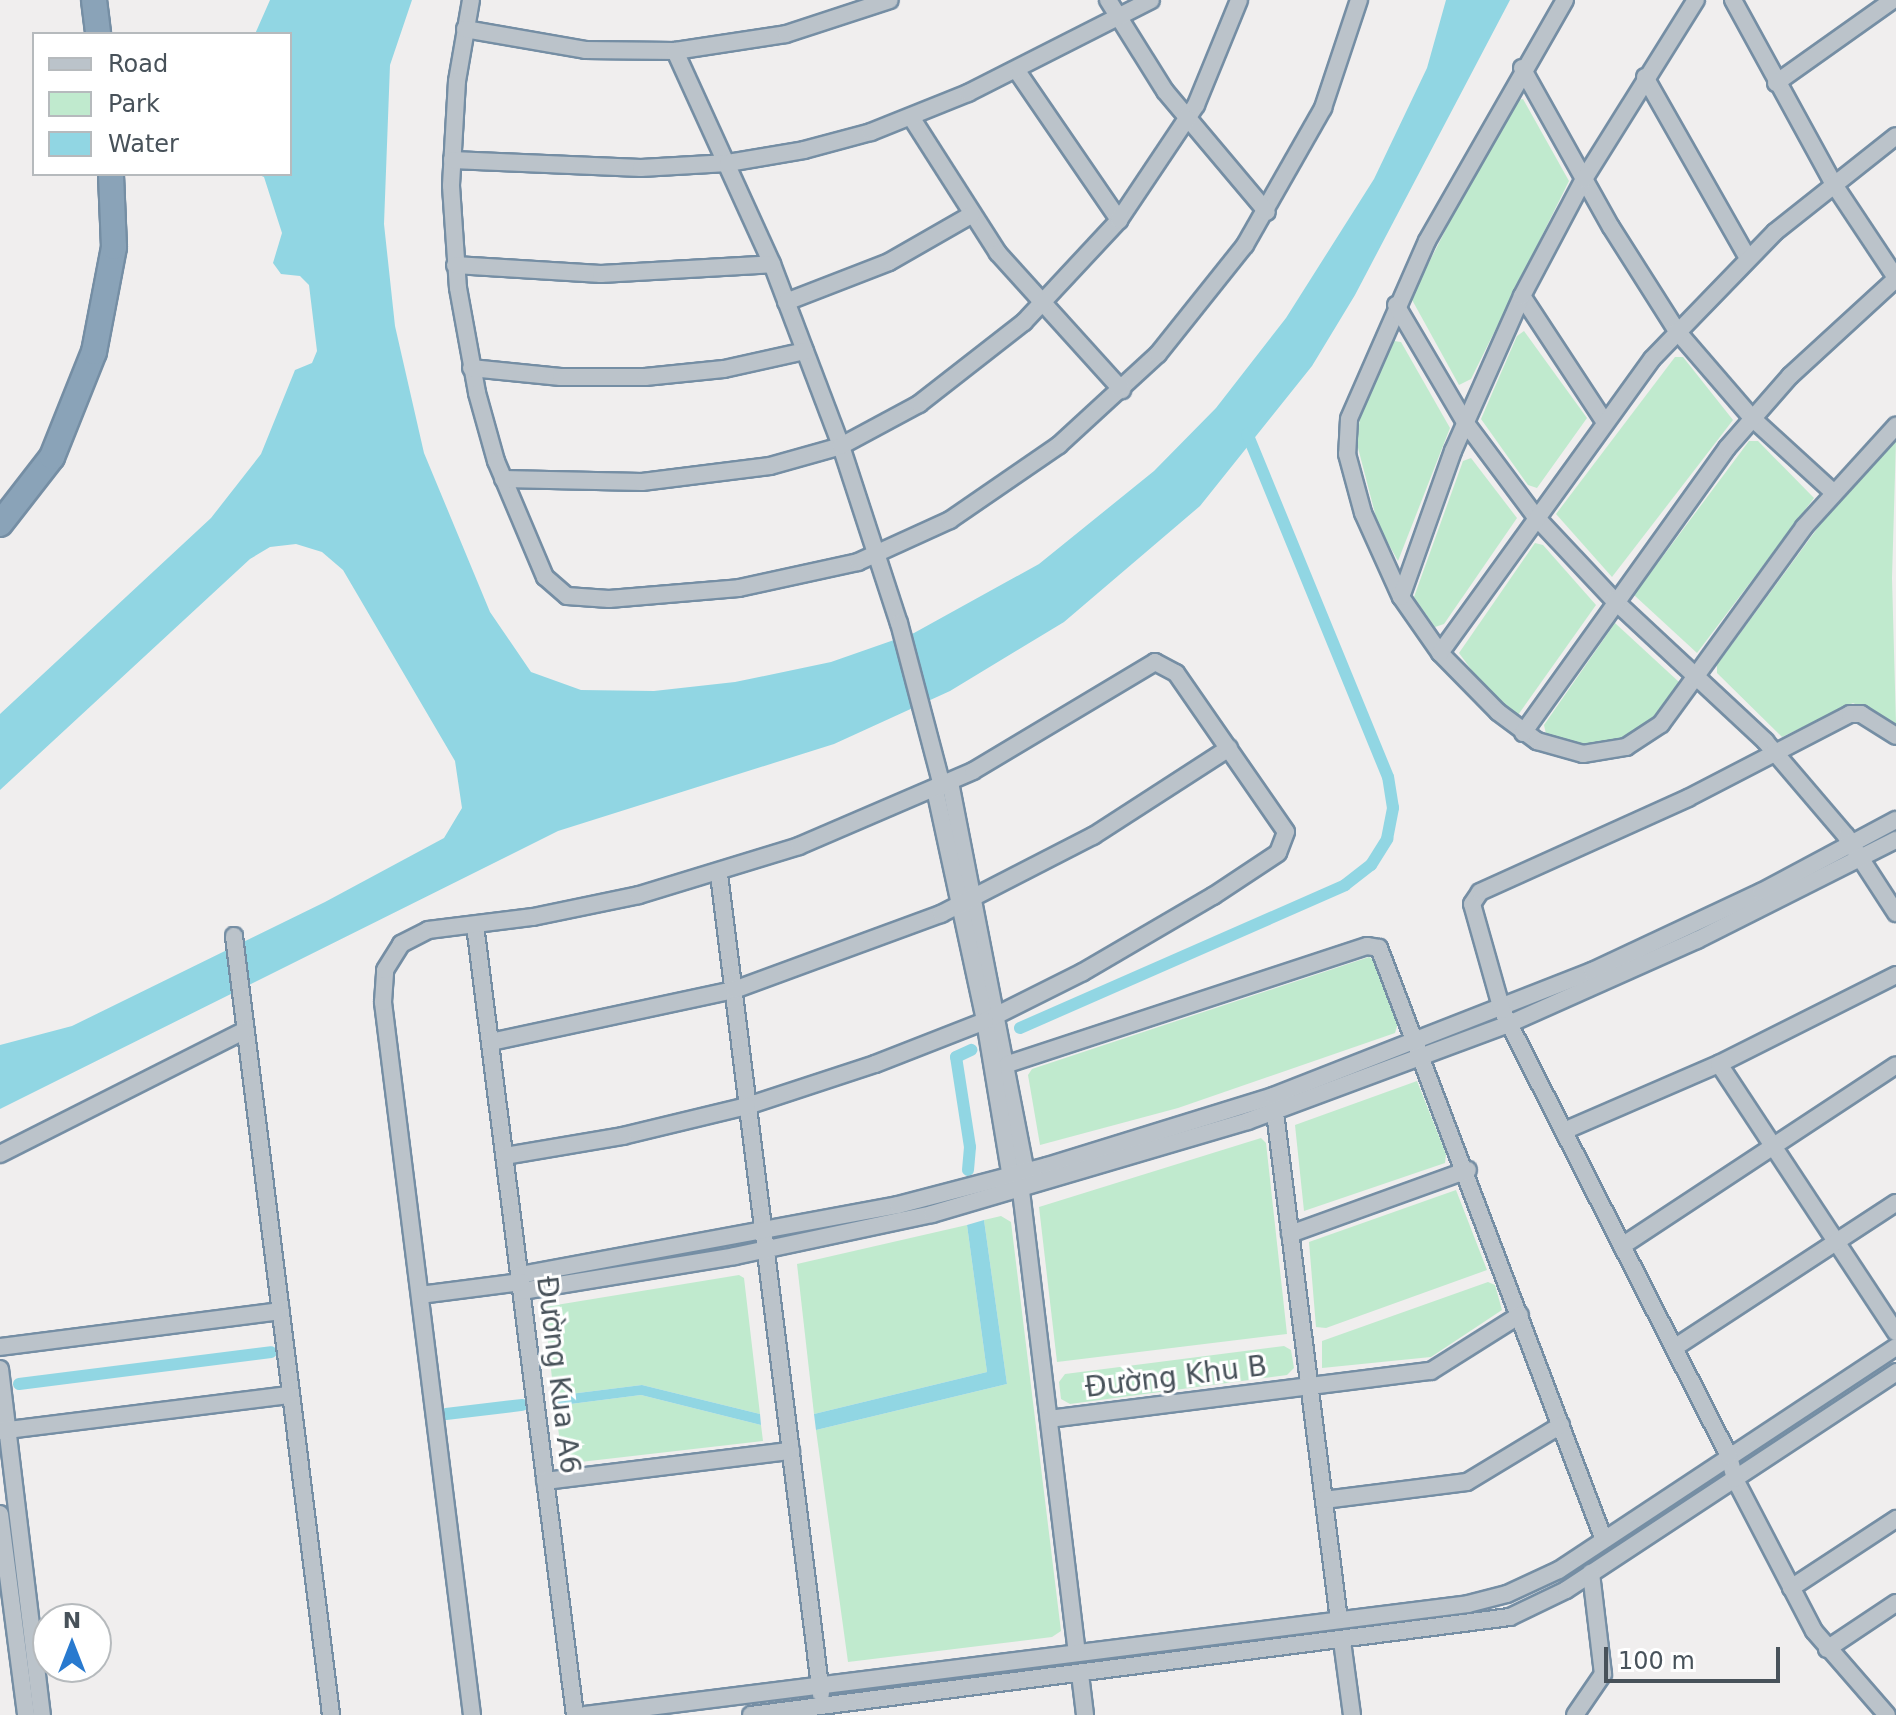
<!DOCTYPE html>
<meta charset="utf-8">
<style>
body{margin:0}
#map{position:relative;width:1896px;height:1715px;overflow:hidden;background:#f0eeee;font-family:"DejaVu Sans",sans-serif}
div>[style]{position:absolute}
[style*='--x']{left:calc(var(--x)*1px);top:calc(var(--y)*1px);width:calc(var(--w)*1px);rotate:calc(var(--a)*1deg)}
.green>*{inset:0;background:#c0eace}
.water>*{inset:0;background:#91d6e3}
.canal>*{height:12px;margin:-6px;padding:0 6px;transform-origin:6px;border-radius:6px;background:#91d6e3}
.roads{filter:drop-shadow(2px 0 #758ea4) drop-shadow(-2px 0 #758ea4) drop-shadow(0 2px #758ea4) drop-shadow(0 -2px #758ea4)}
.minor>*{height:16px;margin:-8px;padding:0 8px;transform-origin:8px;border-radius:8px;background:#bbc3ca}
.highway>*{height:24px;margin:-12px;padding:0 12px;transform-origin:12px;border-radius:12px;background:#8aa3b8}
span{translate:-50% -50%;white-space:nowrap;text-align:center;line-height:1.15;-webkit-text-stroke:6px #fff;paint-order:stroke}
.street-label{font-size:28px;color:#48525a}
.legend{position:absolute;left:32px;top:32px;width:260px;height:144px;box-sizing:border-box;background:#fff;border:2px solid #b6babd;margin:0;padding:10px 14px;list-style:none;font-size:24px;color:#48525a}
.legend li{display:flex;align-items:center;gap:16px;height:40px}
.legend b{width:40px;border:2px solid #b6babd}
.north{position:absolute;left:32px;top:1603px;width:80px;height:80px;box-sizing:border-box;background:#fff;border:2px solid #b6babd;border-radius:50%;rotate:0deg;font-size:22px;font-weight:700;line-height:32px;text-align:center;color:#48525a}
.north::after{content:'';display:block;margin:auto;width:28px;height:36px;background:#297acf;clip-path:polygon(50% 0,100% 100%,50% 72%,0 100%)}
.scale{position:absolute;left:1604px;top:1647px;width:176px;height:36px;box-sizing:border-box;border:4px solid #48525a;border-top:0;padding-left:10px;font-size:24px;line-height:28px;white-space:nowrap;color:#48525a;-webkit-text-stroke:6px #fff;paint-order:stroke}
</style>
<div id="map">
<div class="green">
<i style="clip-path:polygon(1523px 99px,1569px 181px,1471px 379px,1459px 385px,1411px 298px,1473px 176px,1517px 100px)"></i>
<i style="clip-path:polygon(1524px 331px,1587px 418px,1537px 488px,1528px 485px,1481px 419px,1517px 336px)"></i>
<i style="clip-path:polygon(1394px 341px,1401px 342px,1450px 428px,1398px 561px,1378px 525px,1357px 444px,1360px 416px)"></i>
<i style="clip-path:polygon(1675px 357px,1683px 357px,1733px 420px,1612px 577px,1556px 514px)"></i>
<i style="clip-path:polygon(1896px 440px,1892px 578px,1896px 724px,1853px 703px,1782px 737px,1717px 673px,1717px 665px,1822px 522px)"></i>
<i style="clip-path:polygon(1749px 441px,1758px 441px,1814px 498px,1697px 653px,1634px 595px)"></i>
<i style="clip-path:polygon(1471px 458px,1517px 518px,1444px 624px,1435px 627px,1414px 597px,1463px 461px)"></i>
<i style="clip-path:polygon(1535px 543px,1543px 545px,1596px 605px,1518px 715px,1481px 683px,1459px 653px)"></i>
<i style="clip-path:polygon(1615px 623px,1679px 682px,1654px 717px,1620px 739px,1581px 744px,1546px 734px,1544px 725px)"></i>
<i style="clip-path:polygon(1369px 957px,1374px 960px,1398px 1023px,1395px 1033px,1178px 1108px,1040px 1145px,1028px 1075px,1032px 1069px)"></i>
<i style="clip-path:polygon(1417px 1081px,1446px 1154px,1445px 1163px,1304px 1211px,1295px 1125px)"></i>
<i style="clip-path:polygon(1261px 1138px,1266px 1143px,1287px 1334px,1057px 1362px,1039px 1207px)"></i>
<i style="clip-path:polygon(1456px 1190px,1487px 1270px,1326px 1328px,1316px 1327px,1309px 1242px)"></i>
<i style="clip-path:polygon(1001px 1216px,1011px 1222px,1061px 1631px,1052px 1637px,848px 1662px,816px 1430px,1007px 1384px,984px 1220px)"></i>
<i style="clip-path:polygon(967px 1225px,987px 1372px,814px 1414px,797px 1264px)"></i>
<i style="clip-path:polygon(739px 1275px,744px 1278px,760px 1414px,642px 1385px,554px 1396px,544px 1307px)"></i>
<i style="clip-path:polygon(1488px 1282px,1495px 1285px,1502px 1310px,1431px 1357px,1322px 1368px,1322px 1341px)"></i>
<i style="clip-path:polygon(1284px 1346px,1291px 1350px,1294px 1368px,1287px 1375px,1070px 1404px,1061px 1399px,1059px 1382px,1065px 1374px)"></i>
<i style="clip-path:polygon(641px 1395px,761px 1425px,763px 1441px,563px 1464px,555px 1406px)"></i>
</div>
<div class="water">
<i style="clip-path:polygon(270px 0,412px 0,390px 65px,384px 224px,395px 326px,424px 453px,490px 612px,531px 672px,581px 690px,654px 691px,735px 682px,831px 662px,914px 633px,1039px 564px,1154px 471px,1216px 408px,1286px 318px,1374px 179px,1427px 68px,1446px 0,1510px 0,1355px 295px,1312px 366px,1200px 506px,1064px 622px,950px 691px,834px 744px,558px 831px,0 1109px,0 1045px,72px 1026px,325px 902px,444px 838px,462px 808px,455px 761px,343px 570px,322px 552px,296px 544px,270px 547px,250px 559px,0 790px,0 714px,211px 518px,261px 454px,295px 370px,312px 363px,317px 351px,309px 285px,300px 276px,281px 274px,273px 263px,282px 233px,264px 177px,257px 174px,290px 174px,290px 34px,255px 34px)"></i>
<i style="clip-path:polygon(984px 1220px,1007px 1384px,816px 1430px,814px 1414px,987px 1372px,967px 1225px)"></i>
<i style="clip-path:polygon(642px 1385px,760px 1414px,761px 1425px,641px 1395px,555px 1406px,554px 1396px)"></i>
</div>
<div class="canal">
<i style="--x:1020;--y:1028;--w:355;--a:-23.7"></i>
<i style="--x:1345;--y:885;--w:33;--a:-38"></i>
<i style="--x:1371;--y:865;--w:31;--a:-58"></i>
<i style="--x:1387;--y:839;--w:32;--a:-79"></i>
<i style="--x:1393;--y:808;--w:31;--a:-99"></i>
<i style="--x:1388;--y:777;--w:371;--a:-112.3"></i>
<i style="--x:968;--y:1170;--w:23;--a:-85"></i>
<i style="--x:970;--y:1147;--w:91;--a:-98.8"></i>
<i style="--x:956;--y:1057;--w:17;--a:-25"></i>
<i style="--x:19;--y:1384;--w:254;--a:-7.2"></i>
<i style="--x:446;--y:1414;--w:77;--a:-6.8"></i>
</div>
<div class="roads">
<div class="minor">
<i style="--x:471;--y:0;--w:82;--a:99.8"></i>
<i style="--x:457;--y:81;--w:105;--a:93.3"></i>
<i style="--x:451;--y:186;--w:102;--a:86.1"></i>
<i style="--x:458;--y:288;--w:107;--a:79.7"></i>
<i style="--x:477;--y:393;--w:71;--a:74.4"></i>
<i style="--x:496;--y:461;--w:126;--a:67.1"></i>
<i style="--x:545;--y:577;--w:29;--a:41"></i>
<i style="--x:567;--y:596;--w:42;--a:4.1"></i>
<i style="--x:609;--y:599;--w:130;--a:-4.8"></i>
<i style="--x:739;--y:588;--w:122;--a:-12.3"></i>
<i style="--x:858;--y:562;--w:101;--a:-24.5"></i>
<i style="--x:950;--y:520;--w:132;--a:-34.5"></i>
<i style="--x:1059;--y:445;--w:134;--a:-42.6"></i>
<i style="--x:1158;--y:354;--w:139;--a:-51.4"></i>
<i style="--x:1245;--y:245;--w:158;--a:-60.3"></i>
<i style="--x:1323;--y:108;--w:114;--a:-71.6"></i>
<i style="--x:1108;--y:0;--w:107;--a:57.9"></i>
<i style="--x:1165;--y:91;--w:158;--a:49.9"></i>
<i style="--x:1565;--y:0;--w:278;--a:119.8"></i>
<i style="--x:1427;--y:241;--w:194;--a:113.7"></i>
<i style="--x:1349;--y:419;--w:35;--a:93"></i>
<i style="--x:1347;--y:454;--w:61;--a:74.8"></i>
<i style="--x:1363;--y:513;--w:92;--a:65.7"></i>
<i style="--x:1401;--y:597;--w:68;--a:55.1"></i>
<i style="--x:1440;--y:653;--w:83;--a:45.5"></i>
<i style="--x:1498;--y:712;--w:49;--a:36.6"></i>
<i style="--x:1537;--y:741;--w:48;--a:15.8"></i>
<i style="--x:1583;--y:754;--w:44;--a:-9.2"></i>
<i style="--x:1626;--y:747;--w:42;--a:-33.3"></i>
<i style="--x:1661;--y:724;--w:243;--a:-54"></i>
<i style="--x:1804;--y:527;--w:137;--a:-47.7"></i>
<i style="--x:1733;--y:0;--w:209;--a:61.3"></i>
<i style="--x:1833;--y:183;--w:114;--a:56.4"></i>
<i style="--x:465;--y:29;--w:122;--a:9.9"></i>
<i style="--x:585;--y:50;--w:90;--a:0.6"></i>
<i style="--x:675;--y:51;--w:112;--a:-8.7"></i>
<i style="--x:786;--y:34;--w:109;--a:-18.1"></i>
<i style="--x:675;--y:51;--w:234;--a:65.5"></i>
<i style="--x:772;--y:264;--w:195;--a:69.2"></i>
<i style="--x:841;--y:446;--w:186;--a:71.9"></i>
<i style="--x:899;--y:623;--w:169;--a:75.2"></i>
<i style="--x:1522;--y:68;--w:182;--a:60.8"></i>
<i style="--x:1611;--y:227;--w:123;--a:57.6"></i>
<i style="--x:1677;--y:331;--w:115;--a:49.2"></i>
<i style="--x:1752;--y:418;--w:110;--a:42.4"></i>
<i style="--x:1017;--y:71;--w:181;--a:55.6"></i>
<i style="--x:1645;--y:77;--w:208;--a:60.4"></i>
<i style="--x:1776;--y:83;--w:143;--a:-35.4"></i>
<i style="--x:911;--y:117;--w:161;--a:57.4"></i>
<i style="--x:998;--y:253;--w:185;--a:47.9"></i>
<i style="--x:452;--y:160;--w:189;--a:2.4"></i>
<i style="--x:641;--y:168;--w:87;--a:-3.3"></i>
<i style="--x:728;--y:163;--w:77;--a:-9.7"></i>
<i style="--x:804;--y:150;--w:69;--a:-15"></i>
<i style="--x:871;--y:132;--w:105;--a:-21.9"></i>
<i style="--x:968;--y:93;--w:205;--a:-26.9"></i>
<i style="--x:455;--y:265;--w:146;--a:3.5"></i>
<i style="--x:601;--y:274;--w:171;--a:-3.3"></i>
<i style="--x:1522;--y:296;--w:149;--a:56.7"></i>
<i style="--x:786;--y:302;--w:110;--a:-21.2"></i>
<i style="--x:889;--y:262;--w:95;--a:-29.8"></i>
<i style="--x:1396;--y:305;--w:136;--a:59.5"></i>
<i style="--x:1465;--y:422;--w:117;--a:53.3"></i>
<i style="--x:1535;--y:516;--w:115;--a:46.8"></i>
<i style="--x:1614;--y:600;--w:207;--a:43"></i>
<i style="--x:1765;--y:741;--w:125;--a:49.5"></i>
<i style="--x:1846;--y:836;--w:92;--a:57"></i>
<i style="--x:471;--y:368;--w:90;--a:5.7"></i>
<i style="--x:561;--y:377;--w:84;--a:0"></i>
<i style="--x:645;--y:377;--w:79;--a:-5.8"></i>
<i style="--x:724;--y:369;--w:83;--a:-12.5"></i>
<i style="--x:503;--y:479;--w:139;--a:1.2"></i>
<i style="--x:642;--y:482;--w:129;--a:-7.1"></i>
<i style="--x:770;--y:466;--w:74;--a:-15.7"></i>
<i style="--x:841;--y:446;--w:89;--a:-28.3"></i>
<i style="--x:919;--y:404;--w:133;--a:-38"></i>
<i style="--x:1024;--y:322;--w:139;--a:-47"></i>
<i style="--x:1119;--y:220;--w:138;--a:-56.2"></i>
<i style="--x:1196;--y:105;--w:113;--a:-67.7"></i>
<i style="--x:1401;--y:597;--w:155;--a:-70.4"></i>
<i style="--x:1453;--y:451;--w:170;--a:-66"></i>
<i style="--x:1522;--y:296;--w:132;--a:-62.1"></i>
<i style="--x:1584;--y:179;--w:211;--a:-58"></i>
<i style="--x:1440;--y:653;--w:362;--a:-54.2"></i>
<i style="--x:1652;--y:359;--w:177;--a:-45.9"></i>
<i style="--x:1775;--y:232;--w:154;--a:-38.4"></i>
<i style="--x:1523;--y:733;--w:350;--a:-54.4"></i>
<i style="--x:1727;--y:448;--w:96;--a:-48.8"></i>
<i style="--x:1790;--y:376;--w:144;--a:-42.5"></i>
<i style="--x:950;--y:782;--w:404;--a:79"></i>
<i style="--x:935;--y:789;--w:237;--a:77.8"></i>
<i style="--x:985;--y:1021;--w:165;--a:80.6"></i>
<i style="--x:719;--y:874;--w:826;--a:82.91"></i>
<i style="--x:475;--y:925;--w:796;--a:82.79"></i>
<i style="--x:234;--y:936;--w:785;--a:82.9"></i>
<i style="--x:491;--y:1042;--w:249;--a:-12.1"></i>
<i style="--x:734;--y:990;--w:221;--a:-20.2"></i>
<i style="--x:941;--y:914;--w:171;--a:-27.2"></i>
<i style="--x:1093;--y:836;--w:162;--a:-32.9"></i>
<i style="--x:1008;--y:1064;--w:378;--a:-18.2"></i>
<i style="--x:1367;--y:946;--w:12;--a:9"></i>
<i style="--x:1379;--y:948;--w:633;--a:69.19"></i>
<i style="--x:1719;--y:1064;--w:321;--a:56.6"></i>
<i style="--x:1274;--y:1105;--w:519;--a:82.81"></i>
<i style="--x:1564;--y:1131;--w:169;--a:-23.4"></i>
<i style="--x:1719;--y:1064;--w:198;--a:-26.7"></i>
<i style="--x:0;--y:1154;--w:275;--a:-26.8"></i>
<i style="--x:1021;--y:1191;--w:464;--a:83.1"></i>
<i style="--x:1290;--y:1234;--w:189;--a:-19.8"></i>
<i style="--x:1622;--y:1246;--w:328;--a:-33.4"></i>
<i style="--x:520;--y:1275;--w:384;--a:-10.5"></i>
<i style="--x:898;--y:1205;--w:154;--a:-14.7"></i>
<i style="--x:1047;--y:1166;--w:237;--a:-17.2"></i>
<i style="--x:1273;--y:1096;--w:343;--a:-21.4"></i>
<i style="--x:1592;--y:971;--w:187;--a:-25.1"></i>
<i style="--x:1761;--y:892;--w:153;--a:-28.1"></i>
<i style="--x:522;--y:1291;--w:216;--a:-9.3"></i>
<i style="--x:735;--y:1256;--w:201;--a:-12"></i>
<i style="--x:932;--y:1214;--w:329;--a:-16.4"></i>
<i style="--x:1248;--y:1121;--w:278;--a:-20.4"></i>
<i style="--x:1509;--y:1024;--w:206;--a:-24.1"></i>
<i style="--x:1697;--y:940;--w:223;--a:-26.7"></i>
<i style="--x:420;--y:1295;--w:102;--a:-7.3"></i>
<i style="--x:0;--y:1347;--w:283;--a:-7.3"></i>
<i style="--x:1674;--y:1348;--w:265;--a:-33.2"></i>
<i style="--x:0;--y:1369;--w:349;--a:83.1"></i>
<i style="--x:1049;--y:1419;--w:385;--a:-7.2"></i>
<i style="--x:1431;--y:1371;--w:105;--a:-32.2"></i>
<i style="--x:0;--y:1431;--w:293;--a:-7.1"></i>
<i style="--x:545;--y:1481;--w:248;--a:-7"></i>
<i style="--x:1324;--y:1500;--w:144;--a:-7.2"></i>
<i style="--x:1467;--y:1482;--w:110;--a:-31.2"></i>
<i style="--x:0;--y:1514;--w:203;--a:82.6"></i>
<i style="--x:1791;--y:1588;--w:126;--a:-33.3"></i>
<i style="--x:1342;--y:1641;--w:75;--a:82.3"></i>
<i style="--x:1827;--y:1649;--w:83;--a:-33.7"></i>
<i style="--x:1080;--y:1674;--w:41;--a:83"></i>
<i style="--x:472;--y:1715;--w:719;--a:-97.12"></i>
<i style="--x:383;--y:1002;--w:32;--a:-86"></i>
<i style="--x:385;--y:970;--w:31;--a:-58"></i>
<i style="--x:401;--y:944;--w:30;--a:-27"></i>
<i style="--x:428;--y:930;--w:106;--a:-7.1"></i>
<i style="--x:533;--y:917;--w:108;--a:-11.7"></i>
<i style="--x:639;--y:895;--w:167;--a:-17"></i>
<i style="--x:799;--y:846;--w:189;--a:-23.3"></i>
<i style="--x:973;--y:771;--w:212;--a:-30.9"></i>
<i style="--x:1155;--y:662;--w:24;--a:28"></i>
<i style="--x:1176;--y:673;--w:193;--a:55.3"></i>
<i style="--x:1286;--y:832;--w:22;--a:111"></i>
<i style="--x:1278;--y:853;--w:78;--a:146.5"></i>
<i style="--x:1213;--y:896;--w:151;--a:149.7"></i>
<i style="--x:1083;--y:972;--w:110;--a:153.4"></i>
<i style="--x:985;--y:1021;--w:118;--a:158.6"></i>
<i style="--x:875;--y:1064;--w:135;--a:161.8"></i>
<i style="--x:747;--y:1106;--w:128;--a:166.4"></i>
<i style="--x:623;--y:1136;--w:120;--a:170.4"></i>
<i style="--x:585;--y:1715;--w:890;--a:-7.16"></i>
<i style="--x:1468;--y:1604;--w:40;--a:-14.4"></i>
<i style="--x:1507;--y:1594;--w:57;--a:-24.8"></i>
<i style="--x:1559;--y:1570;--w:404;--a:-33.5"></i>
<i style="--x:751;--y:1715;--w:765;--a:-7.36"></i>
<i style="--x:1510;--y:1617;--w:62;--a:-25.7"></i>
<i style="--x:1566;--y:1590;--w:396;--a:-33.4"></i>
<i style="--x:1575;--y:1715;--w:50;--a:-55.7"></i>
<i style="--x:1603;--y:1674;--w:102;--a:-96.8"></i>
<i style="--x:1887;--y:1715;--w:111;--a:-131"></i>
<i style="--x:1814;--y:1631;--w:171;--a:-117.5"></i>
<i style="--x:1735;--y:1479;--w:24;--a:-105"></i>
<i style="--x:1729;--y:1456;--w:500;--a:-116.97"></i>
<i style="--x:1502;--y:1010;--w:110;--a:-105.8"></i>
<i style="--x:1472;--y:904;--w:14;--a:-56"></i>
<i style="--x:1480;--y:892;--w:228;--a:-24.3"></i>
<i style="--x:1688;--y:798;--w:182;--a:-27.4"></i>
<i style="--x:1850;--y:714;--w:11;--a:0"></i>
<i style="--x:1861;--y:714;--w:41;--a:32.2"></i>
</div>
<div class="highway">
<i style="--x:94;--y:0;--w:34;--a:83"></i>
<i style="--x:0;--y:524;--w:85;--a:-52.2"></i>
<i style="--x:52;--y:457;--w:113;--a:-68.2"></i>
<i style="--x:94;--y:352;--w:107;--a:-79.2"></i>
<i style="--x:114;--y:247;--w:73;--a:-92.4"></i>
</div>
</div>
<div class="street-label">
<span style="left:558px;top:1375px;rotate:83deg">Đường Kua A6</span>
<span style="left:1176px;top:1377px;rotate:-7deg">Đường Khu B</span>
</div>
<ul class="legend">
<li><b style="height:10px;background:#bbc3ca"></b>Road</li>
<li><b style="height:22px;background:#c0eace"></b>Park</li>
<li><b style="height:22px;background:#91d6e3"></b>Water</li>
</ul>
<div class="north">N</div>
<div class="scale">100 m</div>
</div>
